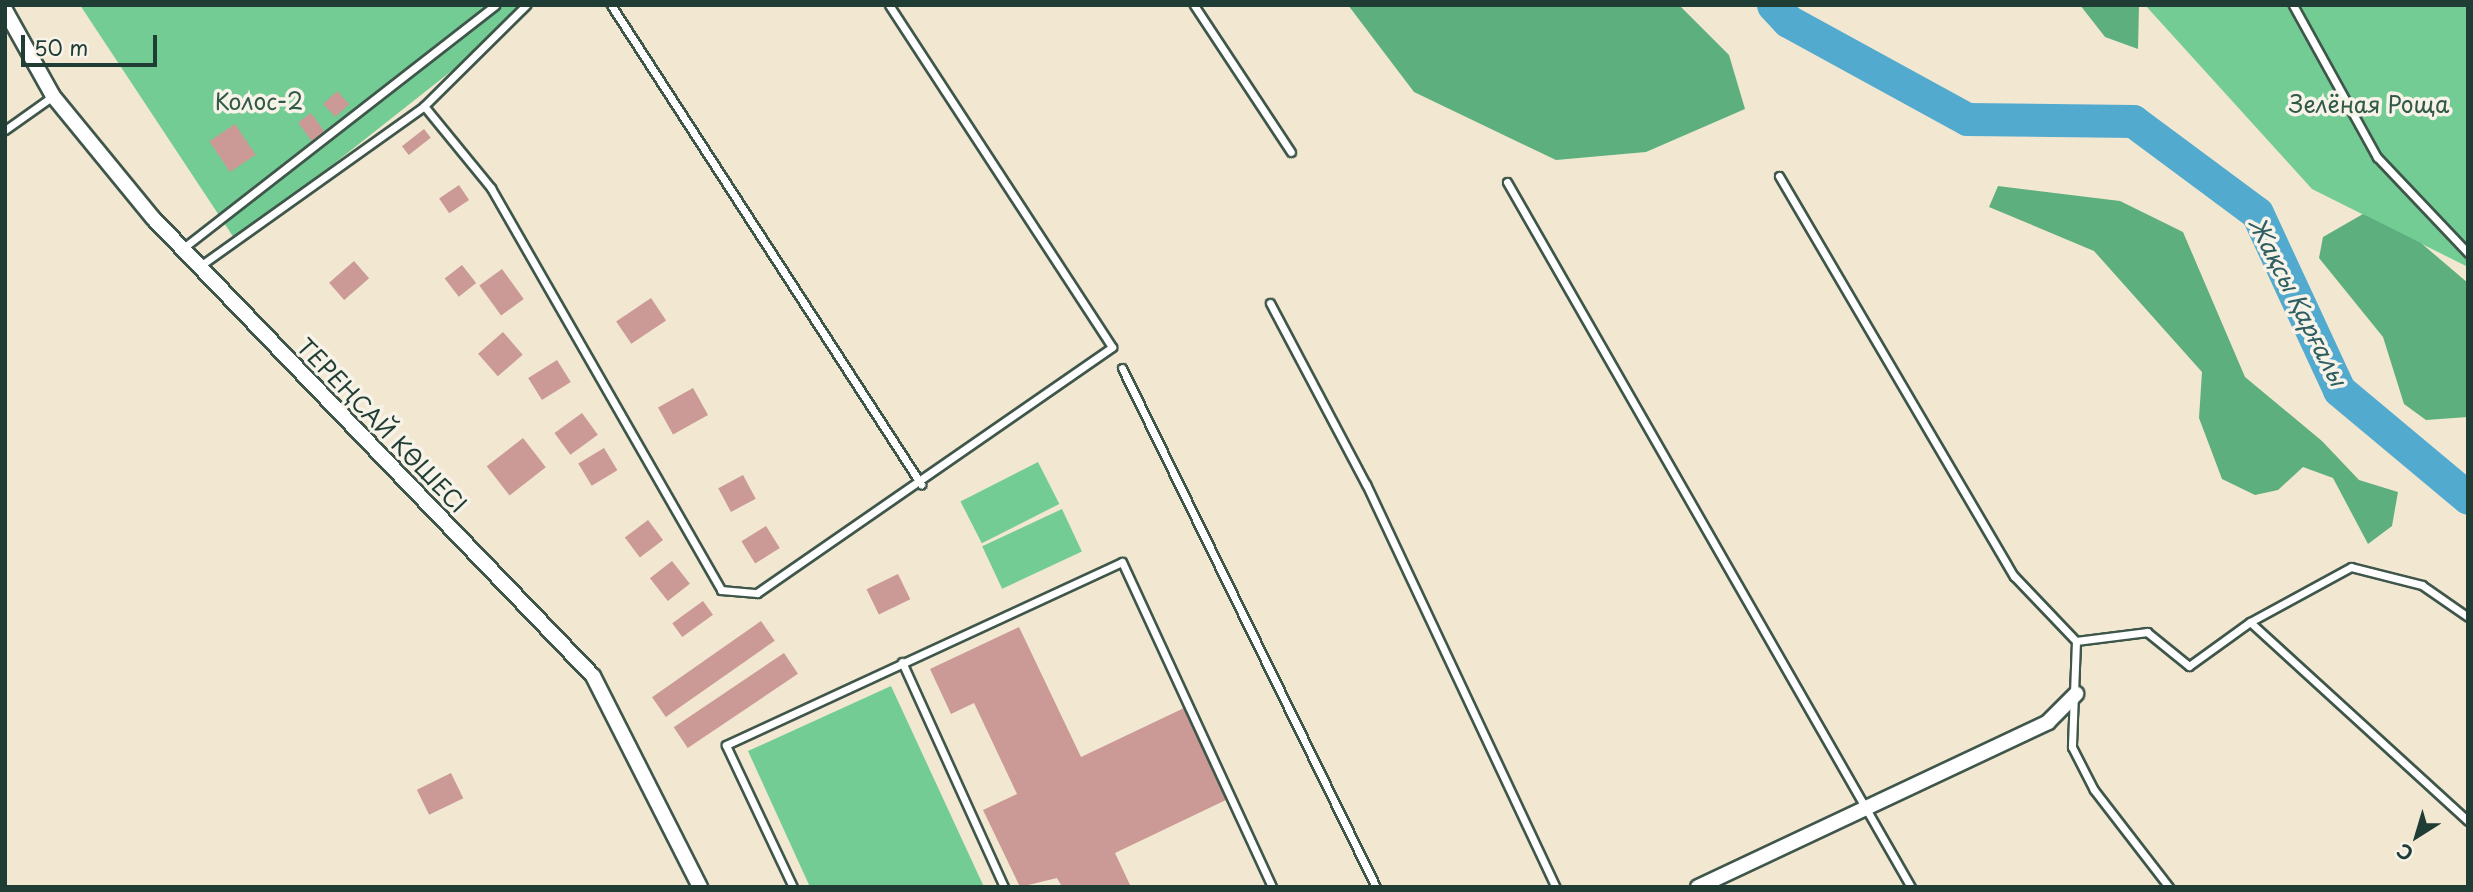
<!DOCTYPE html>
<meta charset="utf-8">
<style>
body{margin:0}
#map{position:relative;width:2473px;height:892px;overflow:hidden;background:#f2e7d0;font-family:"Playpen Sans",sans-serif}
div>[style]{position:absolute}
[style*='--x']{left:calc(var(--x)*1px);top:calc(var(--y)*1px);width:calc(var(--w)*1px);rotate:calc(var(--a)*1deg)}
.green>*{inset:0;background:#72cc93;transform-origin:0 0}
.forest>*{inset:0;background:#5db07d}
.river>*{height:33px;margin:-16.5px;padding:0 16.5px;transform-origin:16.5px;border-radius:16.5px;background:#52aacf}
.building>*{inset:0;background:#cb9a96;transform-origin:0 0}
.roads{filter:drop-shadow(2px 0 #3f564b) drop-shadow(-2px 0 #3f564b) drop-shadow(0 2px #3f564b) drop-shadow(0 -2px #3f564b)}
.service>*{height:7px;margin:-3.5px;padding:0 3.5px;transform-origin:3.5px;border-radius:3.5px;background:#fff}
.minor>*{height:14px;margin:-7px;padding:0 7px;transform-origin:7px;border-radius:7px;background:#fff}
span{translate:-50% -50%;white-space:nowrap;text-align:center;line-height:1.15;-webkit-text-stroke:7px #f7f3e8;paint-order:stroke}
.park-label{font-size:23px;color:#305a47}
.street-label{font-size:23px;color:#1f3d34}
.water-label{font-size:24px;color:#2e5e62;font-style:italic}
.frame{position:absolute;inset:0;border:7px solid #1f3d34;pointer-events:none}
.north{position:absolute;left:2382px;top:801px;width:70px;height:70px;-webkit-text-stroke:5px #f7f3e8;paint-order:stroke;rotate:217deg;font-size:19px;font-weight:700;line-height:28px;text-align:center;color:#1f3d34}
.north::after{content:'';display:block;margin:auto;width:24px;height:32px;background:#1f3d34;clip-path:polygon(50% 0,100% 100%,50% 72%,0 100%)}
.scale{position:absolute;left:21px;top:35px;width:136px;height:32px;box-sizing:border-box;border:4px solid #1f3d34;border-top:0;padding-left:9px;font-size:21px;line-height:24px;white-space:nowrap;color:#1f3d34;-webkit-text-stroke:5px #f7f3e8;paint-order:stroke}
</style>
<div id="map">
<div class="green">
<i style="clip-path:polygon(80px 5px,535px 5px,236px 241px)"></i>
<i style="clip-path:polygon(2145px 5px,2468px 5px,2468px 267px,2312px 189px)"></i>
<i style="left:1038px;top:462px;width:47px;height:87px;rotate:63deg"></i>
<i style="left:1062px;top:509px;width:47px;height:88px;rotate:65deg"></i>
<i style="clip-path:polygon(891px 686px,984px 887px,810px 887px,748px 751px)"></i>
</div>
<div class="forest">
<i style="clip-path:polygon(1348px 5px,1679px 5px,1729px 55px,1745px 109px,1646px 152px,1556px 160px,1414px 92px)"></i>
<i style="clip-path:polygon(2080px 5px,2139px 5px,2138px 49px,2105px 37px)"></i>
<i style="clip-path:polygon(1998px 186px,2120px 201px,2183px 232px,2245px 377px,2322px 441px,2359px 480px,2398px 492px,2392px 526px,2368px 544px,2333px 478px,2303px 467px,2278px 490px,2255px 495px,2222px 479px,2199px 418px,2202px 372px,2094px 251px,1989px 207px)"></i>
<i style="clip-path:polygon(2363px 214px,2421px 243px,2468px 283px,2468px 417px,2426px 420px,2404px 404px,2383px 337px,2319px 258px,2323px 237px)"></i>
</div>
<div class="river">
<i style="--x:1773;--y:5;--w:22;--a:47"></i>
<i style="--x:1788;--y:21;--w:204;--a:28.7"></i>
<i style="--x:1967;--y:119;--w:166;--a:0.7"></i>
<i style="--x:2133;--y:121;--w:154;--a:36.6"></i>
<i style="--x:2257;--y:213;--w:195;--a:65.1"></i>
<i style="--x:2339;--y:390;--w:168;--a:39.9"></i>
</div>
<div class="building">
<i style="left:337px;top:91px;width:18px;height:19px;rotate:47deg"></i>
<i style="left:311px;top:113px;width:24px;height:16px;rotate:54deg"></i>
<i style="left:235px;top:124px;width:37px;height:31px;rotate:56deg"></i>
<i style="left:424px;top:129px;width:11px;height:28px;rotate:52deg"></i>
<i style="left:459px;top:185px;width:18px;height:24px;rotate:56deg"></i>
<i style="left:354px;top:261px;width:23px;height:33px;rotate:49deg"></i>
<i style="left:462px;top:265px;width:23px;height:22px;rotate:52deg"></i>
<i style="left:502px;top:269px;width:37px;height:28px;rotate:54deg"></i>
<i style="left:651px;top:298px;width:27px;height:42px;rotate:56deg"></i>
<i style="left:503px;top:332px;width:30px;height:33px;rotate:49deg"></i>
<i style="left:557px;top:360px;width:26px;height:34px;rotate:58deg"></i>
<i style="left:693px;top:388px;width:31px;height:40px;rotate:61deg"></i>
<i style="left:582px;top:413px;width:27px;height:34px;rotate:54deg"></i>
<i style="left:523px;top:438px;width:37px;height:46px;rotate:52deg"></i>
<i style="left:604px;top:448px;width:26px;height:30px;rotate:59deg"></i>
<i style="left:743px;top:475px;width:27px;height:28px;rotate:62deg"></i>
<i style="left:648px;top:520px;width:25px;height:29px;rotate:53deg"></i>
<i style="left:766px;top:526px;width:26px;height:29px;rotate:58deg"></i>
<i style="left:672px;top:561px;width:29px;height:28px;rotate:52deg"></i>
<i style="left:898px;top:574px;width:28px;height:35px;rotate:64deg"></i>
<i style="left:703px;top:601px;width:17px;height:38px;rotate:54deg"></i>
<i style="left:761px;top:621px;width:24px;height:133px;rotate:55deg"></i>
<i style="clip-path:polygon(1019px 627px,1081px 757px,1184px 708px,1228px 799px,1115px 853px,1131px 887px,1062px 887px,1057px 878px,1020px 887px,983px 810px,1017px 794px,974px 703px,951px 714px,930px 669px)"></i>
<i style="left:784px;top:653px;width:25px;height:133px;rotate:56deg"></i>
<i style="left:451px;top:773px;width:28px;height:38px;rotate:64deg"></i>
</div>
<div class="roads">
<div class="service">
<i style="--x:611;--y:5;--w:571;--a:57.09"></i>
<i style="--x:1194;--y:5;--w:176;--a:56.6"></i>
<i style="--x:2293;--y:5;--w:174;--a:61.1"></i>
<i style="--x:2377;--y:157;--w:132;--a:46.5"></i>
<i style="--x:424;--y:106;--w:106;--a:50.7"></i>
<i style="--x:491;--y:188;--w:463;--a:60.2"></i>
<i style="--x:721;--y:590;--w:36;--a:5"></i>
<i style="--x:757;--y:593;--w:432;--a:-34.7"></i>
<i style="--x:1112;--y:347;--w:408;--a:-123.1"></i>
<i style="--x:5;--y:130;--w:59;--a:-35.3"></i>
<i style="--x:1779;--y:176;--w:464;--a:59.6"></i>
<i style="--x:2014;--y:576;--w:90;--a:46.4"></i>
<i style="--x:2076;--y:641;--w:106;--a:92.2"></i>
<i style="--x:2072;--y:747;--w:48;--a:62.9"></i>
<i style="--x:2094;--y:790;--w:123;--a:52.3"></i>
<i style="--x:1507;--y:182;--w:813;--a:60.19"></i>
<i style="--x:182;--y:249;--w:397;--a:-37.9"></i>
<i style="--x:200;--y:266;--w:275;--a:-35.5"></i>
<i style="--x:424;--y:106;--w:144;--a:-44.7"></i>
<i style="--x:1270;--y:303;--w:205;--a:62.1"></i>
<i style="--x:1366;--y:484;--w:446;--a:64.8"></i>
<i style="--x:1122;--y:368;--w:578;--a:63.92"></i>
<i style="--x:2468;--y:617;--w:56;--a:-145.2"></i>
<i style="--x:2422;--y:585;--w:73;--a:-165.8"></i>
<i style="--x:2351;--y:567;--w:115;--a:151.4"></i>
<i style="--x:2250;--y:622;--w:295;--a:42.4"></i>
<i style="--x:2076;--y:641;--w:72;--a:-7.2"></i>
<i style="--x:2147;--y:632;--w:54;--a:39"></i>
<i style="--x:2189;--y:666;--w:75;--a:-35.8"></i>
<i style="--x:902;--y:662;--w:247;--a:65.6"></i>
<i style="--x:793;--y:887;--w:157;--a:-115.3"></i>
<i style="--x:726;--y:745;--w:436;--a:-24.8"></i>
<i style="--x:1122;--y:562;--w:358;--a:65.2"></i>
</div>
<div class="minor">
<i style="--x:5;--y:10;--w:98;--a:60.8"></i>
<i style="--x:53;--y:96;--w:158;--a:50.7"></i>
<i style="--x:153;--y:218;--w:635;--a:46.15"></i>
<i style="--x:593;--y:676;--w:237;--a:63.1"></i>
<i style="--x:1698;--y:887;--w:387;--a:-25.2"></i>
<i style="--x:2048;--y:722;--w:40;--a:-45"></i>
</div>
</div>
<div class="park-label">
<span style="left:259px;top:101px">Колос-2</span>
<span style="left:2369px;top:104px">Зелёная Роща</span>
</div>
<div class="street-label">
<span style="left:382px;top:425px;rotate:46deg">ТЕРЕҢСАЙ КӨШЕСІ</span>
</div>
<div class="water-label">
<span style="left:2298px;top:301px;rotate:63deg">Жақсы Қарғалы</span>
</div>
<div class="frame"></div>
<div class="north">С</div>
<div class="scale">50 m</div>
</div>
